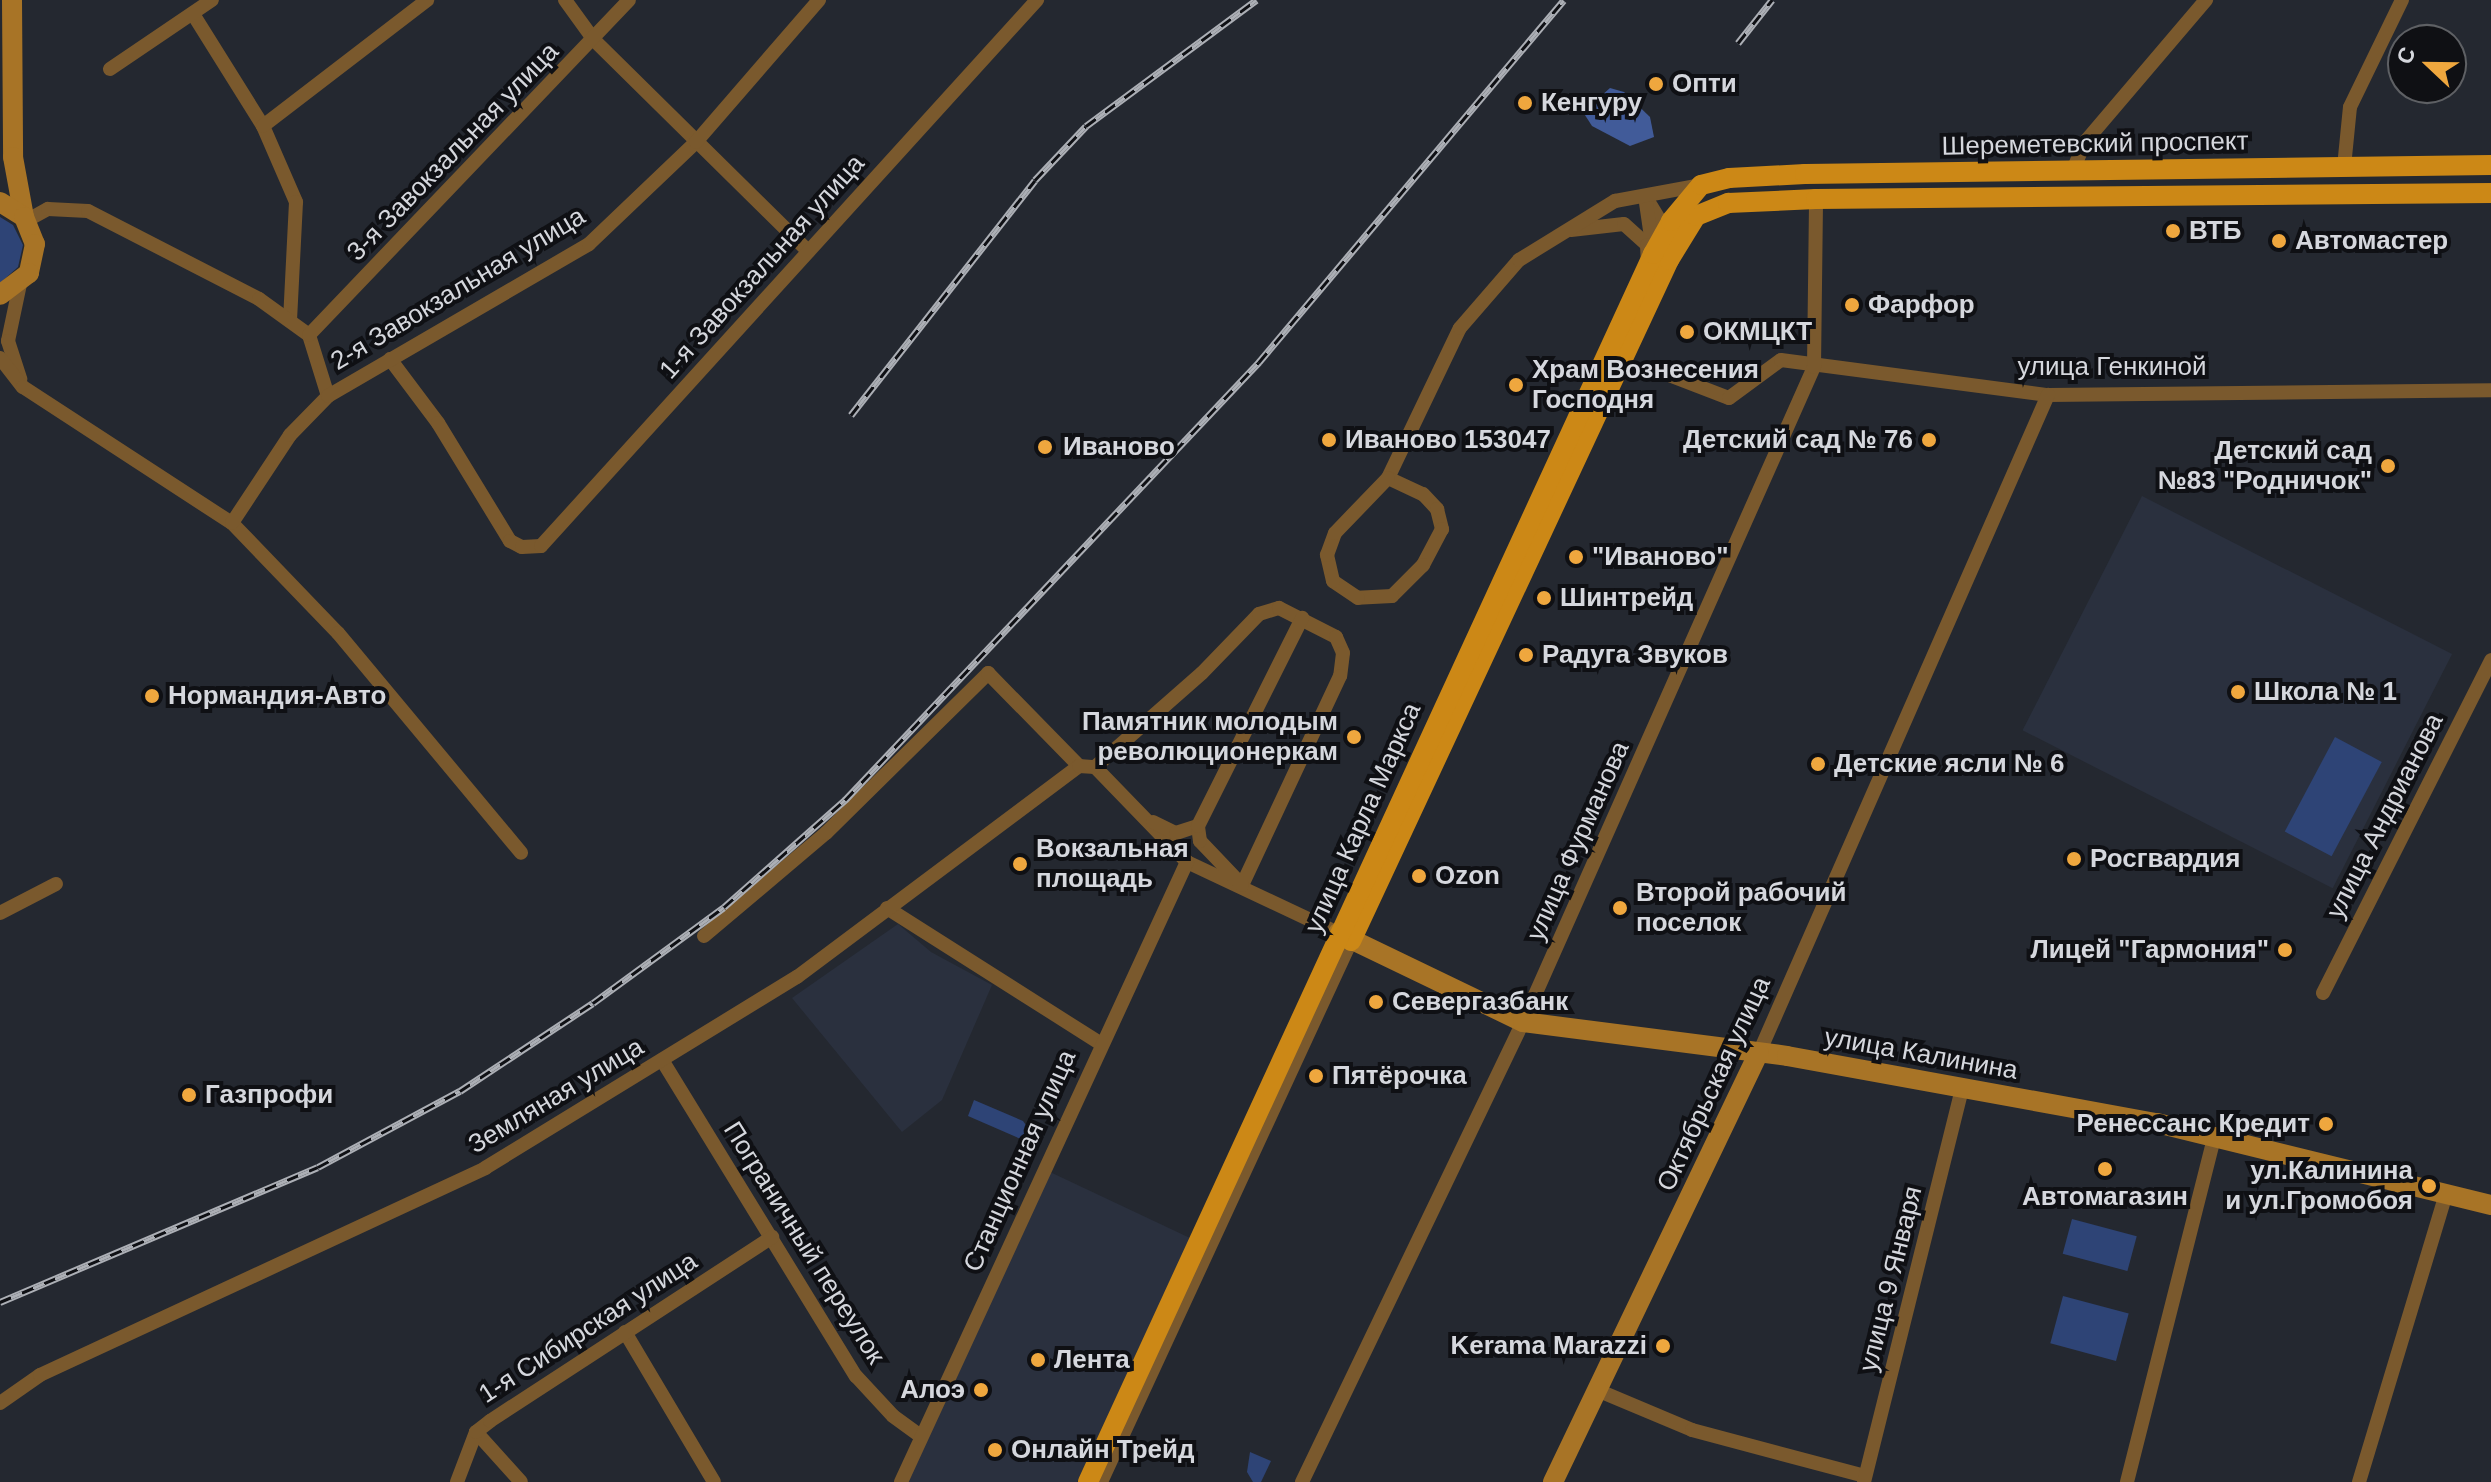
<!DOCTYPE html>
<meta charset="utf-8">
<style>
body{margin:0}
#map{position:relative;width:2491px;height:1482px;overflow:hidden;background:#242830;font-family:Arial,sans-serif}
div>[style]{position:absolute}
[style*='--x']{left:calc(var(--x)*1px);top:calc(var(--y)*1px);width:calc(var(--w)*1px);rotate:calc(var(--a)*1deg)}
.built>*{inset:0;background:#2a303e;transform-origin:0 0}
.green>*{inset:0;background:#2e4476;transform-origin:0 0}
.forest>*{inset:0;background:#415b99}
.street>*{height:14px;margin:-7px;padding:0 7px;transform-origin:7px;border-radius:7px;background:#7a592d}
.secondary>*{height:20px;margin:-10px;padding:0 10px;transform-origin:10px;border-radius:10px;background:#a87426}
.primary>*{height:20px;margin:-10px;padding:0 10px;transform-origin:10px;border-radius:10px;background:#cc8816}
.rail>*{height:7px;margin-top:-3.5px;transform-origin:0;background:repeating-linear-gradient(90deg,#0f1014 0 12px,#acafb5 0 24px);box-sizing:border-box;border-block:2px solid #acafb5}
.dots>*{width:22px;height:22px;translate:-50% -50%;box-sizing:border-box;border:4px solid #0f1014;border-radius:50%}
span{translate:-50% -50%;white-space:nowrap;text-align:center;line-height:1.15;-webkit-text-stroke:8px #0f1014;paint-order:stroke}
.poi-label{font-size:26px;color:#d5d7dd;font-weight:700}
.left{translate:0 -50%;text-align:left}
.right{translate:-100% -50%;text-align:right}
.street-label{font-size:26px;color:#d5d7dd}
.north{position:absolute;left:2387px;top:24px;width:80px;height:80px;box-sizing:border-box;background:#0f1014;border:2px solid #5e6064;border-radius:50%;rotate:292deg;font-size:22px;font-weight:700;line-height:32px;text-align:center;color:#d5d7dd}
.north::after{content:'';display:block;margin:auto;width:28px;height:36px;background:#efa73e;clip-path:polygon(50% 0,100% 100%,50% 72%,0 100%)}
</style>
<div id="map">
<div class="built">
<i style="left:2142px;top:496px;width:348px;height:263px;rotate:27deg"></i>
<i style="clip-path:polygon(898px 924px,931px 952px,992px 985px,942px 1100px,902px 1132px,792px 998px)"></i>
<i style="clip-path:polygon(1050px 1172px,1190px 1238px,1077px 1482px,907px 1482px)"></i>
</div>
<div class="green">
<i style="clip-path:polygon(0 217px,13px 225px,23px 245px,18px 267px,0 283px)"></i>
<i style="left:2335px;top:737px;width:53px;height:107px;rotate:28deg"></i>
<i style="clip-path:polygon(974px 1100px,1023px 1121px,1033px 1135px,1030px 1143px,968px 1116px)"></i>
<i style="left:2072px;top:1219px;width:67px;height:36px;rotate:15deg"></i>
<i style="left:2063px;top:1296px;width:68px;height:49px;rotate:15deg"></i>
<i style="clip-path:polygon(1250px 1452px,1271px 1461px,1261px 1482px,1253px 1482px,1247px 1472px)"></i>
</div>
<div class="forest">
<i style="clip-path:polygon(1610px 88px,1624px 92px,1650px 117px,1654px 137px,1630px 146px,1592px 126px,1583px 112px)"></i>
</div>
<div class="street">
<i style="--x:565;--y:0;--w:49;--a:54.1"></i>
<i style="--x:594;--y:40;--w:301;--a:44.6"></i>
<i style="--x:193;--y:14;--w:132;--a:58"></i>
<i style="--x:263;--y:126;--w:83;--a:66.5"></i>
<i style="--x:296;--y:202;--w:119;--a:92.9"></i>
<i style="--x:110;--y:69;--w:123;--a:-34.1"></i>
<i style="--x:263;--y:126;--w:207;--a:-37.5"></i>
<i style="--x:2344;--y:167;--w:60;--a:-84.3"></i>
<i style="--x:2350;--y:107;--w:119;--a:-64.1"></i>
<i style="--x:2073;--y:170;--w:30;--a:-67"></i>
<i style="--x:2085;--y:142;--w:187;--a:-49.6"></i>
<i style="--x:1645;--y:196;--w:42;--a:58.6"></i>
<i style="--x:1645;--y:196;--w:56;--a:81.7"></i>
<i style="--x:26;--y:221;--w:25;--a:-29"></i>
<i style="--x:48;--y:209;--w:40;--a:2.9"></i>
<i style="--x:88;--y:211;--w:192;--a:27.2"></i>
<i style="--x:259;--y:299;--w:62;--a:35.8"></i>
<i style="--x:309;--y:335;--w:64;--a:72.7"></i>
<i style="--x:1571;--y:230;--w:53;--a:-6.5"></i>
<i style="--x:1624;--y:224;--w:31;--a:42"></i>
<i style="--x:1647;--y:245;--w:17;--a:87"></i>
<i style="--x:20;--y:284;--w:58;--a:101.9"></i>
<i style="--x:8;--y:341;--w:40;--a:72"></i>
<i style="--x:309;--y:335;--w:463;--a:-46.3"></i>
<i style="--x:0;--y:358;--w:37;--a:52"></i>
<i style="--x:23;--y:387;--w:249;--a:33.1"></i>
<i style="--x:232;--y:523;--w:153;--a:46.1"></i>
<i style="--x:338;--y:633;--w:286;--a:50.2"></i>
<i style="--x:390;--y:359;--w:80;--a:53.1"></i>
<i style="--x:438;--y:423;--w:138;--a:58.6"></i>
<i style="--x:510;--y:541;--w:13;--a:27"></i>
<i style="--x:522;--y:547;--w:19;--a:-3"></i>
<i style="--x:541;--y:546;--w:738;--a:-47.75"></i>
<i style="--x:1656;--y:370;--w:78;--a:21"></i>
<i style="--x:1729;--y:398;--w:64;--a:-36.2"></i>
<i style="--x:1781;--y:360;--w:269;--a:7.5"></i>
<i style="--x:2048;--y:395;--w:443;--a:-0.6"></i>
<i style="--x:1388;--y:478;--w:166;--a:-64.4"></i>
<i style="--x:1460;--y:328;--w:90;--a:-49.1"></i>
<i style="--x:1519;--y:260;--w:113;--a:-31.6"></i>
<i style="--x:1615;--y:201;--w:87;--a:-10.5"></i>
<i style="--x:1388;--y:478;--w:38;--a:25"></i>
<i style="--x:1423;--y:494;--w:21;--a:47"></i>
<i style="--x:1437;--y:509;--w:21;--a:76"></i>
<i style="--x:1442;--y:529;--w:41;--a:117.8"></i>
<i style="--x:1423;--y:565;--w:44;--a:135"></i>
<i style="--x:1392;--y:596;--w:34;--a:177"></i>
<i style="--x:1358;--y:598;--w:30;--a:-146"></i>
<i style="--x:1333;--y:581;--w:27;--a:-103"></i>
<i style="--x:1327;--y:555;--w:23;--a:-70"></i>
<i style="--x:1335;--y:533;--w:76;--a:-46.1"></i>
<i style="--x:232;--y:523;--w:105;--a:-56.6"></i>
<i style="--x:290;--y:435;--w:54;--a:-45.7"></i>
<i style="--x:328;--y:396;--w:302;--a:-30.2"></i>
<i style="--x:589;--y:244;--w:148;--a:-43.6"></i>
<i style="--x:696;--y:142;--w:188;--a:-49.1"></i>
<i style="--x:1095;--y:767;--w:142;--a:-41.3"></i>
<i style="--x:1202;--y:673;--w:82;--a:-46"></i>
<i style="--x:1259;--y:614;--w:21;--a:-17"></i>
<i style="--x:1279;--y:608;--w:64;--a:27"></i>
<i style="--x:1336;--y:637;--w:17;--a:66"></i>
<i style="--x:1343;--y:653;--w:23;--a:97"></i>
<i style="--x:1340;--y:676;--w:231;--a:115.1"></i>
<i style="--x:1095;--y:767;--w:132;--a:45.9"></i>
<i style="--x:1187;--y:862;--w:167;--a:25.2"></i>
<i style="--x:1153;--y:822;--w:25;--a:26"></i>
<i style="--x:1176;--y:833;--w:23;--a:-18"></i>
<i style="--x:1242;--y:885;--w:61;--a:-133.7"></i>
<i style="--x:1200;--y:841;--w:15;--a:-98"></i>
<i style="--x:1198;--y:826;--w:233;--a:-63.4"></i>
<i style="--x:887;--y:908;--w:252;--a:32.4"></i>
<i style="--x:0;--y:913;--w:63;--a:-27.4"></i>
<i style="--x:704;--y:936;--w:160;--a:-40.2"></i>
<i style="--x:826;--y:833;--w:228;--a:-44.6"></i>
<i style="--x:988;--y:673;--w:130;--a:45.6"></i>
<i style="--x:2323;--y:993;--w:373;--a:-63.2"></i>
<i style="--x:1759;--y:1053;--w:719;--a:-66.29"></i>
<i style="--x:662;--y:1060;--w:371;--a:58.5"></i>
<i style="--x:856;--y:1376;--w:54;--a:47.2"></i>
<i style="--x:893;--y:1416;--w:34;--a:36"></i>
<i style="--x:625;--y:1332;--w:174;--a:59.3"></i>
<i style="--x:1597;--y:1390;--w:103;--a:22.8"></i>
<i style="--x:1692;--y:1430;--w:179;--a:14.9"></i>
<i style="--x:0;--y:1403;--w:49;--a:-35"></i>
<i style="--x:40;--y:1375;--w:491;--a:-24.9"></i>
<i style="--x:485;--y:1168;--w:366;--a:-31.5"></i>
<i style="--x:797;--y:977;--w:352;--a:-36.8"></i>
<i style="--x:1079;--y:766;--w:16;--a:4"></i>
<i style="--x:476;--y:1432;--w:67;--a:48"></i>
<i style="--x:457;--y:1482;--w:53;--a:-69.2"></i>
<i style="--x:476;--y:1432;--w:18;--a:-38"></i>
<i style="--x:490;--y:1421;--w:337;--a:-33.1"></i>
<i style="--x:901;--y:1482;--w:683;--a:-65.24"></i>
<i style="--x:1101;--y:1482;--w:596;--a:-65.2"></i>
<i style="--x:1302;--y:1482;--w:510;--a:-64.34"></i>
<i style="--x:1523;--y:1022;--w:717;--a:-66.05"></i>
<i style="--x:1814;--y:367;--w:168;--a:-89.3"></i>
<i style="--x:1864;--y:1482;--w:406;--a:-76"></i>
<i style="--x:2127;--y:1482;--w:359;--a:-75.8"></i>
<i style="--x:2359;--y:1482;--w:302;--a:-73.2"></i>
</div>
<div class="secondary">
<i style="--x:12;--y:0;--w:157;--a:89.6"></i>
<i style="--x:13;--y:157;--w:61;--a:79.6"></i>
<i style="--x:0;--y:202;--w:28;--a:32"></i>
<i style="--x:24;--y:217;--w:29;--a:68"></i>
<i style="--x:35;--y:244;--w:30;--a:102"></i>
<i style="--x:29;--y:273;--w:36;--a:143"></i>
<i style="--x:1338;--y:933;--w:205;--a:25.7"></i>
<i style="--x:1523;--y:1022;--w:266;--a:7.3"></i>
<i style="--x:1787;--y:1056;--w:376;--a:10.3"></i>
<i style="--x:2157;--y:1123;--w:344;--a:13.8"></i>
<i style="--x:1553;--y:1482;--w:476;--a:-64.4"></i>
</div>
<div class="primary">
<i style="--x:1351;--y:941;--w:752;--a:-64.97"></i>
<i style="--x:1669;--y:260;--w:52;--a:-58.5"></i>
<i style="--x:1696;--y:216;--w:35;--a:-22"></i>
<i style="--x:1728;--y:203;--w:88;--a:-2.6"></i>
<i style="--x:1816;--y:199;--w:675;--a:-0.51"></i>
<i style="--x:1088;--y:1482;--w:1352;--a:-65.29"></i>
<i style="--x:1653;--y:254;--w:38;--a:-61"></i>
<i style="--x:1671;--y:221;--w:47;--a:-50.2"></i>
<i style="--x:1701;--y:185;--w:29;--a:-14"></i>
<i style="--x:1729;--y:178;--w:76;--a:-3"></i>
<i style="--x:1805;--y:174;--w:686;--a:-0.75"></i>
</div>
<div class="rail">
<i style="--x:1738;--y:43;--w:55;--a:-51.7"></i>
<i style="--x:851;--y:415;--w:298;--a:-51.9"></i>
<i style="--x:1035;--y:180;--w:74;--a:-46.6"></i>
<i style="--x:1086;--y:126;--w:212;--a:-36.5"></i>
<i style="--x:0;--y:1302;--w:345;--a:-23"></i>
<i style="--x:318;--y:1167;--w:161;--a:-28.2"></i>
<i style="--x:460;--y:1091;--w:159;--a:-33.5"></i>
<i style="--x:593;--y:1003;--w:162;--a:-36.2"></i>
<i style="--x:724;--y:907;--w:162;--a:-41.5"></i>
<i style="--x:845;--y:800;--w:603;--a:-46.61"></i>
<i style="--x:1259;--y:362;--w:473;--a:-49.9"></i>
</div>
<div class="dots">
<i style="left:1656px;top:84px;background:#efa73e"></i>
<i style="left:1525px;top:103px;background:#efa73e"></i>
<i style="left:2173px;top:231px;background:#efa73e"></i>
<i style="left:2279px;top:241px;background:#efa73e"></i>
<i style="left:1852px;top:305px;background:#efa73e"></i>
<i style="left:1687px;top:332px;background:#efa73e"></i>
<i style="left:1516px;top:385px;background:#efa73e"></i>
<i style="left:1329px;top:440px;background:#efa73e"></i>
<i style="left:1929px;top:440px;background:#efa73e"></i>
<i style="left:1045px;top:447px;background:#efa73e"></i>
<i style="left:2388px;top:466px;background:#efa73e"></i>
<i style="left:1576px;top:557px;background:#efa73e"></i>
<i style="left:1544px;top:598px;background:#efa73e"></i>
<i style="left:1526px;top:655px;background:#efa73e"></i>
<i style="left:2238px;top:692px;background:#efa73e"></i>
<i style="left:152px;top:696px;background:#efa73e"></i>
<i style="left:1354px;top:737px;background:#efa73e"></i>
<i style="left:1818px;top:764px;background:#efa73e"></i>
<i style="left:2074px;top:859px;background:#efa73e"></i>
<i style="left:1020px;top:864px;background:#efa73e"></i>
<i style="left:1419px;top:876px;background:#efa73e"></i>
<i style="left:1620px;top:908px;background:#efa73e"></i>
<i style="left:2285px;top:950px;background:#efa73e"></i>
<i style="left:1376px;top:1002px;background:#efa73e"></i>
<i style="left:1316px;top:1076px;background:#efa73e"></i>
<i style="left:189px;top:1095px;background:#efa73e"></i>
<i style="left:2326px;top:1124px;background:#efa73e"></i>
<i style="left:2105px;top:1169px;background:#efa73e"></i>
<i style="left:2429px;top:1186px;background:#efa73e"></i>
<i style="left:1663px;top:1346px;background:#efa73e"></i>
<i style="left:1038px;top:1360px;background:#efa73e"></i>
<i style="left:981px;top:1390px;background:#efa73e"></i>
<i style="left:995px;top:1450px;background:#efa73e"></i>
</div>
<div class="poi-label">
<span class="left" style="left:1672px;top:84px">Опти</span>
<span class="left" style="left:1541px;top:103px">Кенгуру</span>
<span class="left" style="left:2189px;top:231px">ВТБ</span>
<span class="left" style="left:2295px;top:241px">Автомастер</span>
<span class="left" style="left:1868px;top:305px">Фарфор</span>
<span class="left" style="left:1703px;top:332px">ОКМЦКТ</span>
<span class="left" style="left:1532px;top:385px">Храм Вознесения<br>Господня</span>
<span class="left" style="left:1345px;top:440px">Иваново 153047</span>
<span class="right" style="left:1913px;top:440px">Детский сад № 76</span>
<span class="left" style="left:1063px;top:447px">Иваново</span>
<span class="right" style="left:2372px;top:466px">Детский сад<br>№83 "Родничок"</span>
<span class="left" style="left:1592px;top:557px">"Иваново"</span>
<span class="left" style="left:1560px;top:598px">Шинтрейд</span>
<span class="left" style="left:1542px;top:655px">Радуга Звуков</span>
<span class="left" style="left:2254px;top:692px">Школа № 1</span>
<span class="left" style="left:168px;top:696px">Нормандия-Авто</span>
<span class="right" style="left:1338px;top:737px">Памятник молодым<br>революционеркам</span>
<span class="left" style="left:1834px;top:764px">Детские ясли № 6</span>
<span class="left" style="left:1036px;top:864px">Вокзальная<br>площадь</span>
<span class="left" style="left:2090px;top:859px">Росгвардия</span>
<span class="left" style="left:1435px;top:876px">Ozon</span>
<span class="left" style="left:1636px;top:908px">Второй рабочий<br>поселок</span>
<span class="right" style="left:2269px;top:950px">Лицей "Гармония"</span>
<span class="left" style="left:1392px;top:1002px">Севергазбанк</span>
<span class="left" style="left:1332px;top:1076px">Пятёрочка</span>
<span class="left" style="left:205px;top:1095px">Газпрофи</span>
<span class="right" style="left:2310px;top:1124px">Ренессанс Кредит</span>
<span class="right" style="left:2413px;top:1186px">ул.Калинина<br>и ул.Громобоя</span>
<span style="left:2105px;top:1197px">Автомагазин</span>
<span class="right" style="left:1647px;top:1346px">Kerama Marazzi</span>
<span class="left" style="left:1054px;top:1360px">Лента</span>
<span class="right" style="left:965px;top:1390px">Алоэ</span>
<span class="left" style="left:1011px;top:1450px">Онлайн Трейд</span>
</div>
<div class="street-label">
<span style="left:2095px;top:144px;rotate:-1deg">Шереметевский проспект</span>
<span style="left:453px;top:152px;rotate:-46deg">3-я Завокзальная улица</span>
<span style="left:762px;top:267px;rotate:-48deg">1-я Завокзальная улица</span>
<span style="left:458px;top:289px;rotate:-31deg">2-я Завокзальная улица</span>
<span style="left:2112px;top:367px">улица Генкиной</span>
<span style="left:2385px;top:816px;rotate:-63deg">улица Андрианова</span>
<span style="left:1363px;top:818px;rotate:-66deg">улица Карла Маркса</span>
<span style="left:1578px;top:841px;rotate:-66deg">улица Фурманова</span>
<span style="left:1921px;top:1054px;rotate:10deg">улица Калинина</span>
<span style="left:1714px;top:1084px;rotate:-65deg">Октябрьская улица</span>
<span style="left:556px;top:1096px;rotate:-31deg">Земляная улица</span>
<span style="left:1020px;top:1161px;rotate:-66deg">Станционная улица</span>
<span style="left:804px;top:1243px;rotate:58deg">Пограничный переулок</span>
<span style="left:1891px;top:1279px;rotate:-76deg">улица 9 Января</span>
<span style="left:588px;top:1328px;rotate:-33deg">1-я Сибирская улица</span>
</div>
<div class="north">С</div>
</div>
